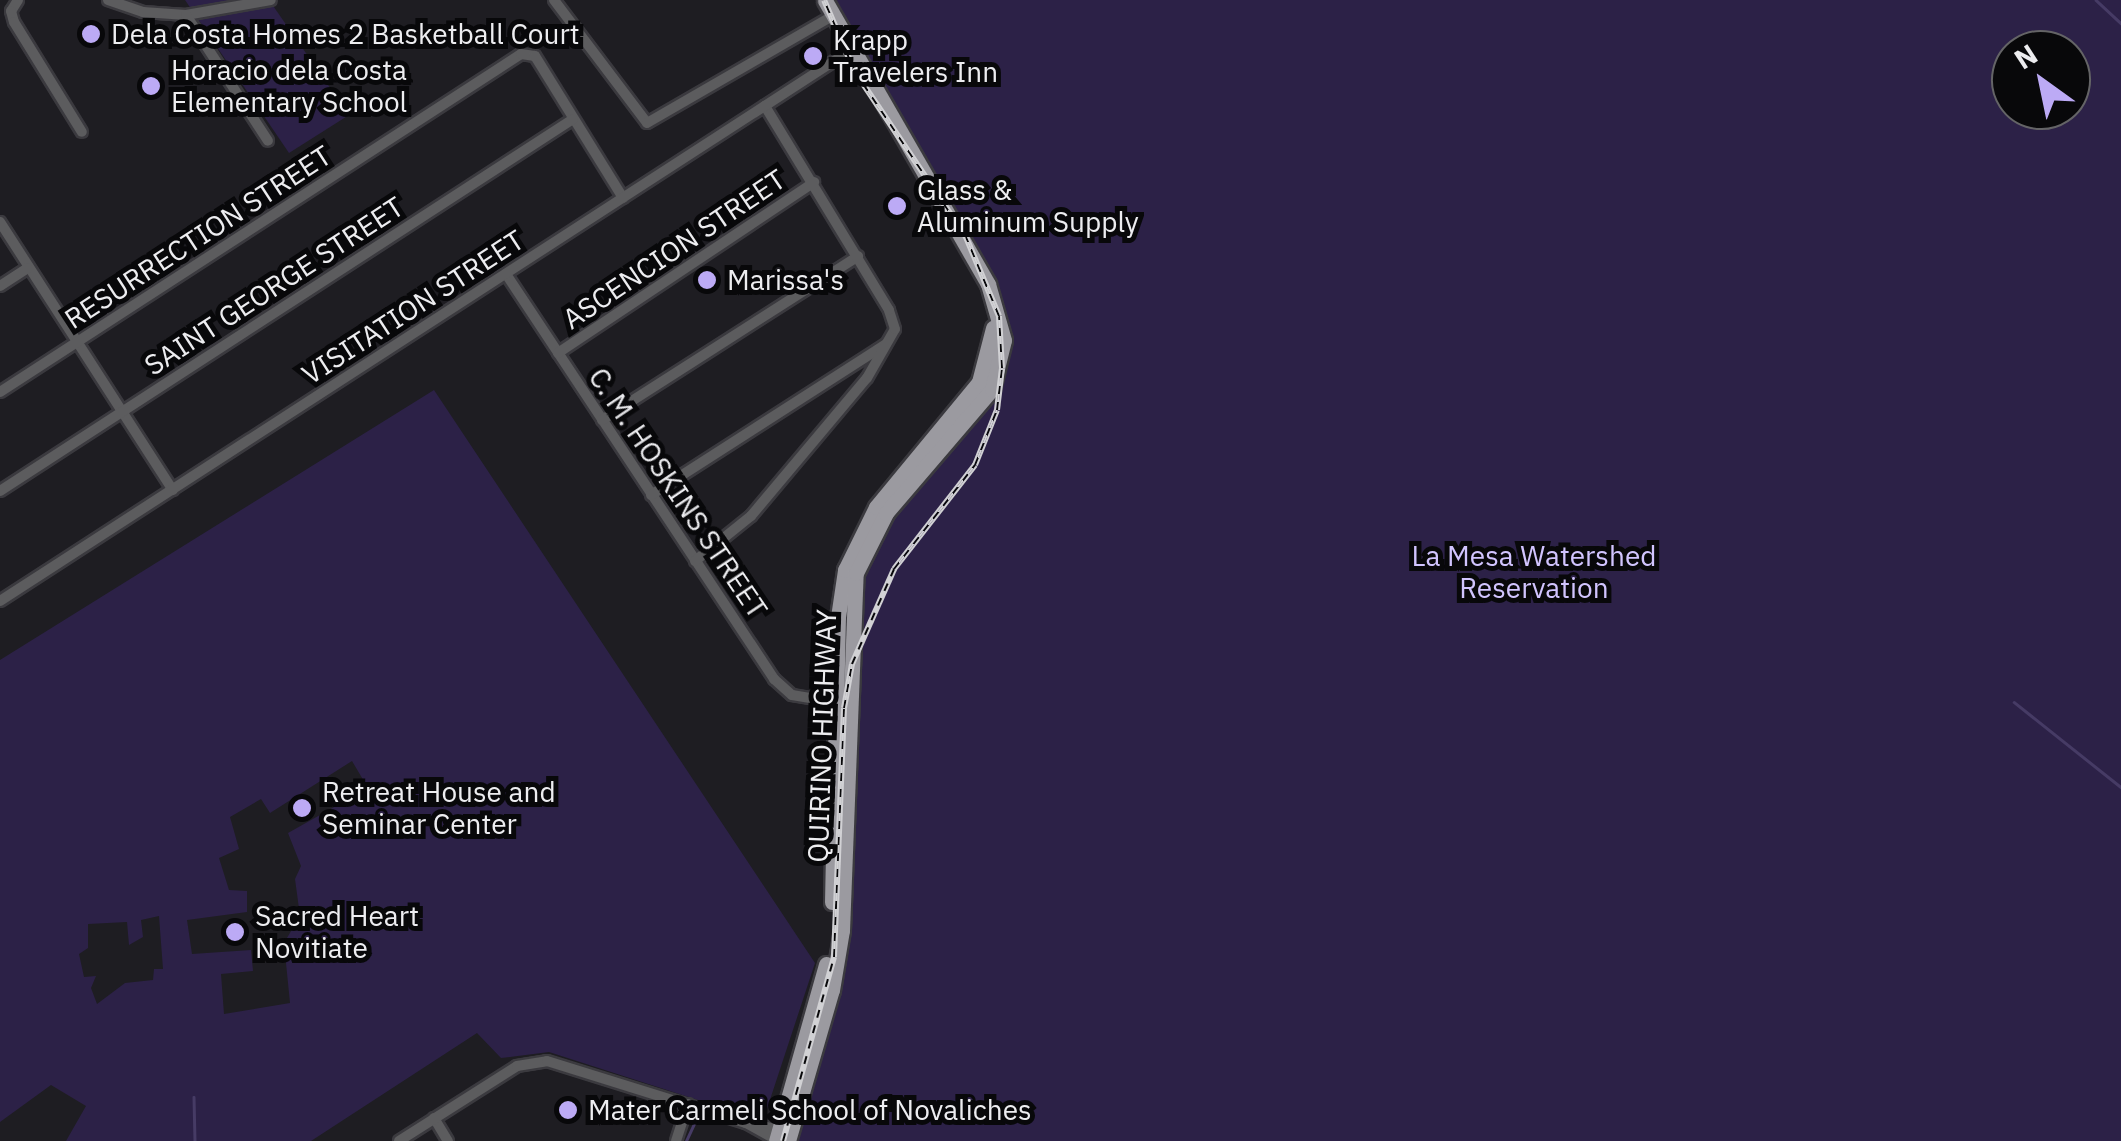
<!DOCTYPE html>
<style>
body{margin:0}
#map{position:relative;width:2121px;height:1141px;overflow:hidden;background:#1e1d22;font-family:"IBM Plex Sans",sans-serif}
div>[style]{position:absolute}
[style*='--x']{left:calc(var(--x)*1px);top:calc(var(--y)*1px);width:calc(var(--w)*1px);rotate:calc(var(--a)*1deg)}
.green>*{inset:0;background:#2c2147}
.stream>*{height:2.5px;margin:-1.25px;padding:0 1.25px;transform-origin:1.25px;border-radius:1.25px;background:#463b65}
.roads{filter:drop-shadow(2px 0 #3b3a3f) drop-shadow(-2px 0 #3b3a3f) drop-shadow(0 2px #3b3a3f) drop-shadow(0 -2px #3b3a3f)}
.street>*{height:10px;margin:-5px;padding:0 5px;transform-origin:5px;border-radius:5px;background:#5c5c5e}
.primary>*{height:15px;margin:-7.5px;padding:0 7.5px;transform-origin:7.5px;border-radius:7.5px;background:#9b9aa0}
.rail>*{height:6px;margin-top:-3px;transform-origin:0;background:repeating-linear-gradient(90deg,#08080a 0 8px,#d1d1d4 0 16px);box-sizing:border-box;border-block:2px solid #d1d1d4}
.dots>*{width:28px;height:28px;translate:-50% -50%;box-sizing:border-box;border:5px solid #08080a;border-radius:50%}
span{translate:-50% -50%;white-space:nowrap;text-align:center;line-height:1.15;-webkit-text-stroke:10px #08080a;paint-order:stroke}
.poi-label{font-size:28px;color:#ededf0}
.left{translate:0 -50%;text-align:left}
.street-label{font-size:28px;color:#ededf0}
.park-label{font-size:28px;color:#d1c4fe}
.north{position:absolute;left:1991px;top:30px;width:100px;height:100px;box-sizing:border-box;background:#08080a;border:2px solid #646466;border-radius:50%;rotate:327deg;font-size:28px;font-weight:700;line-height:40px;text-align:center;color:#ededf0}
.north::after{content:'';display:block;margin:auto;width:35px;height:45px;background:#bcaaf5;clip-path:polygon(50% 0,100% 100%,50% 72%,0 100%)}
</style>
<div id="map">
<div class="green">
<i style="clip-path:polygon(185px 0,269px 0,349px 115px,289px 153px)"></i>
<i style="clip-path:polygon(evenodd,821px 0,2121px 0,2121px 1141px,788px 1141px,838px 961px,849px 618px,871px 536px,988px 387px,993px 303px,821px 0,2011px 50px,2071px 50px,2071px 110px,2011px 110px,2011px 50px)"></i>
<i style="clip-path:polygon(evenodd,434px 390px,815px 963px,763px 1121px,549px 1052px,501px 1058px,477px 1033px,311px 1141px,66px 1141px,86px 1106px,51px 1085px,0 1122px,0 660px,434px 390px,352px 761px,368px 788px,288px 833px,301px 866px,295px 879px,300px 916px,284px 943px,290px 1003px,224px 1014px,221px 974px,253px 971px,251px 950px,192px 954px,187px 920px,247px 912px,247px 891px,229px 890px,219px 858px,239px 849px,230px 817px,261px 799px,270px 813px,352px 761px,434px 390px,159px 916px,163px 969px,154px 969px,153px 980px,125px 983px,97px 1004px,91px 988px,96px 976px,84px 977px,79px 954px,88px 948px,88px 924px,127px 922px,129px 945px,143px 937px,141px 920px,159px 916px)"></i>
</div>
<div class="stream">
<i style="--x:2096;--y:0;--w:34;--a:43"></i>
<i style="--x:2014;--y:702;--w:137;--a:38.5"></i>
<i style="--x:194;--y:1097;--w:44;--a:88.7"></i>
<i style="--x:686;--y:1141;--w:19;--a:-65"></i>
</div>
<div class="roads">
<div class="street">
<i style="--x:18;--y:0;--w:13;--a:122"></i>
<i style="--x:11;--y:11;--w:11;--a:75"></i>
<i style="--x:14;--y:22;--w:129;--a:58.3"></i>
<i style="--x:108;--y:0;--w:37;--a:19"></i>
<i style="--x:143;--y:12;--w:43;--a:4"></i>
<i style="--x:186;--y:15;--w:86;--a:-10"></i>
<i style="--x:554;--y:0;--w:154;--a:52.9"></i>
<i style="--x:647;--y:123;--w:214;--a:-30"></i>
<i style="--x:186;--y:15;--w:150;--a:56.9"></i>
<i style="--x:0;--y:222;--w:319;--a:57.2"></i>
<i style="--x:506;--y:274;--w:486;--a:56.5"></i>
<i style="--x:774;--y:679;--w:24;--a:42"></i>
<i style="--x:792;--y:695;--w:49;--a:9.5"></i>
<i style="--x:0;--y:286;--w:33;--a:-33"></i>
<i style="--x:558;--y:353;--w:308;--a:-33.7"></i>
<i style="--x:0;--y:392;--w:621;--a:-32.97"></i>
<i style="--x:521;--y:54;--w:14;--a:8"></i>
<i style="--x:535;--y:56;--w:167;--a:58.2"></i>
<i style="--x:602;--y:420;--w:304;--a:-32.6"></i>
<i style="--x:0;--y:491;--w:683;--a:-32.99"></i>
<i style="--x:651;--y:495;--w:279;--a:-32.7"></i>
<i style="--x:695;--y:561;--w:72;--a:-38.8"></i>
<i style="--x:751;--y:516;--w:180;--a:-50"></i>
<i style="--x:867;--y:378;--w:56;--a:-60.3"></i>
<i style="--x:895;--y:329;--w:20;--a:-108"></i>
<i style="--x:889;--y:310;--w:239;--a:-121.3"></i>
<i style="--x:0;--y:601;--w:1014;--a:-32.92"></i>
<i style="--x:434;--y:1118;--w:27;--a:59"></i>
<i style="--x:746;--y:1123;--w:37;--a:11"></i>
<i style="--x:399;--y:1141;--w:140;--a:-32.4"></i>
<i style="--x:517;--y:1066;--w:30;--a:-9"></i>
<i style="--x:547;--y:1061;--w:208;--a:17.3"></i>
<i style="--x:746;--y:1123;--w:38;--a:29"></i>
<i style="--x:676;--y:1141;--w:39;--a:-72"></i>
</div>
<div class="primary">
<i style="--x:832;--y:902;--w:285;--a:-88.8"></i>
<i style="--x:838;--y:617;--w:48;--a:-81.5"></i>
<i style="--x:845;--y:570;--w:70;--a:-63.8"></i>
<i style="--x:876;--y:507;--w:162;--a:-50.5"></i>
<i style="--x:979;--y:382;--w:56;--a:-75.5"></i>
<i style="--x:776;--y:1141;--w:184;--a:-74.2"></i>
<i style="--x:788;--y:1141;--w:157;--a:-73.8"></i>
<i style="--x:832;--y:990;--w:61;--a:-80.5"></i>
<i style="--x:842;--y:930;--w:357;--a:-87.8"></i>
<i style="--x:856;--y:573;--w:67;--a:-63.4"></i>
<i style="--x:886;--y:513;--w:163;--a:-49.5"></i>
<i style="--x:992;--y:389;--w:50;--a:-76.2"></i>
<i style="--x:1004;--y:340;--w:58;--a:-105.9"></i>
<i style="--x:988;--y:284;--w:327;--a:-119.9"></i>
</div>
</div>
<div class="rail">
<i style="--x:783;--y:1141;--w:191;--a:-74.5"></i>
<i style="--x:834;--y:957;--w:249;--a:-87.7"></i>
<i style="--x:844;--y:708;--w:45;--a:-79.7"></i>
<i style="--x:852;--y:664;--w:104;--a:-66.1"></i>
<i style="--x:894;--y:569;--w:132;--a:-52.1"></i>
<i style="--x:975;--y:465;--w:59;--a:-68.2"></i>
<i style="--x:997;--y:410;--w:42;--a:-83.2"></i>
<i style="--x:1002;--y:368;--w:52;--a:-93.3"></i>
<i style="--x:999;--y:316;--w:86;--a:-112.7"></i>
<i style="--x:966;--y:237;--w:199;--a:-123.9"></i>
<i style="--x:855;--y:72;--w:78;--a:-113.3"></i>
</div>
<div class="dots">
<i style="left:91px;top:34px;background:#bcaaf5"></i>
<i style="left:813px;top:56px;background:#bcaaf5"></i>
<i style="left:151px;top:86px;background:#bcaaf5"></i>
<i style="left:897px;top:206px;background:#bcaaf5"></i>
<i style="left:707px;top:280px;background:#bcaaf5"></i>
<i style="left:302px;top:808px;background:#bcaaf5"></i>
<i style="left:235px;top:932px;background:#bcaaf5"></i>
<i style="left:568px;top:1110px;background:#bcaaf5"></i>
</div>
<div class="poi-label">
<span class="left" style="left:111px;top:34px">Dela Costa Homes 2 Basketball Court</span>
<span class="left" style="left:833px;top:56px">Krapp<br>Travelers Inn</span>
<span class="left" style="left:171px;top:86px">Horacio dela Costa<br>Elementary School</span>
<span class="left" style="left:917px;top:206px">Glass &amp;<br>Aluminum Supply</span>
<span class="left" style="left:727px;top:280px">Marissa's</span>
<span class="left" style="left:322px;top:808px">Retreat House and<br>Seminar Center</span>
<span class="left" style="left:255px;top:932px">Sacred Heart<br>Novitiate</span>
<span class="left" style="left:588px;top:1110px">Mater Carmeli School of Novaliches</span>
</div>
<div class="street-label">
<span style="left:198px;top:237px;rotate:-33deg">RESURRECTION STREET</span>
<span style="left:674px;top:249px;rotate:-34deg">ASCENCION STREET</span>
<span style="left:274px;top:286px;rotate:-33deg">SAINT GEORGE STREET</span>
<span style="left:413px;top:307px;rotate:-33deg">VISITATION STREET</span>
<span style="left:678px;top:493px;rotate:56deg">C. M. HOSKINS STREET</span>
<span style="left:822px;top:736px;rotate:-88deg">QUIRINO HIGHWAY</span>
</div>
<div class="park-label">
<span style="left:1534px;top:572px">La Mesa Watershed<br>Reservation</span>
</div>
<div class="north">N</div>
</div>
